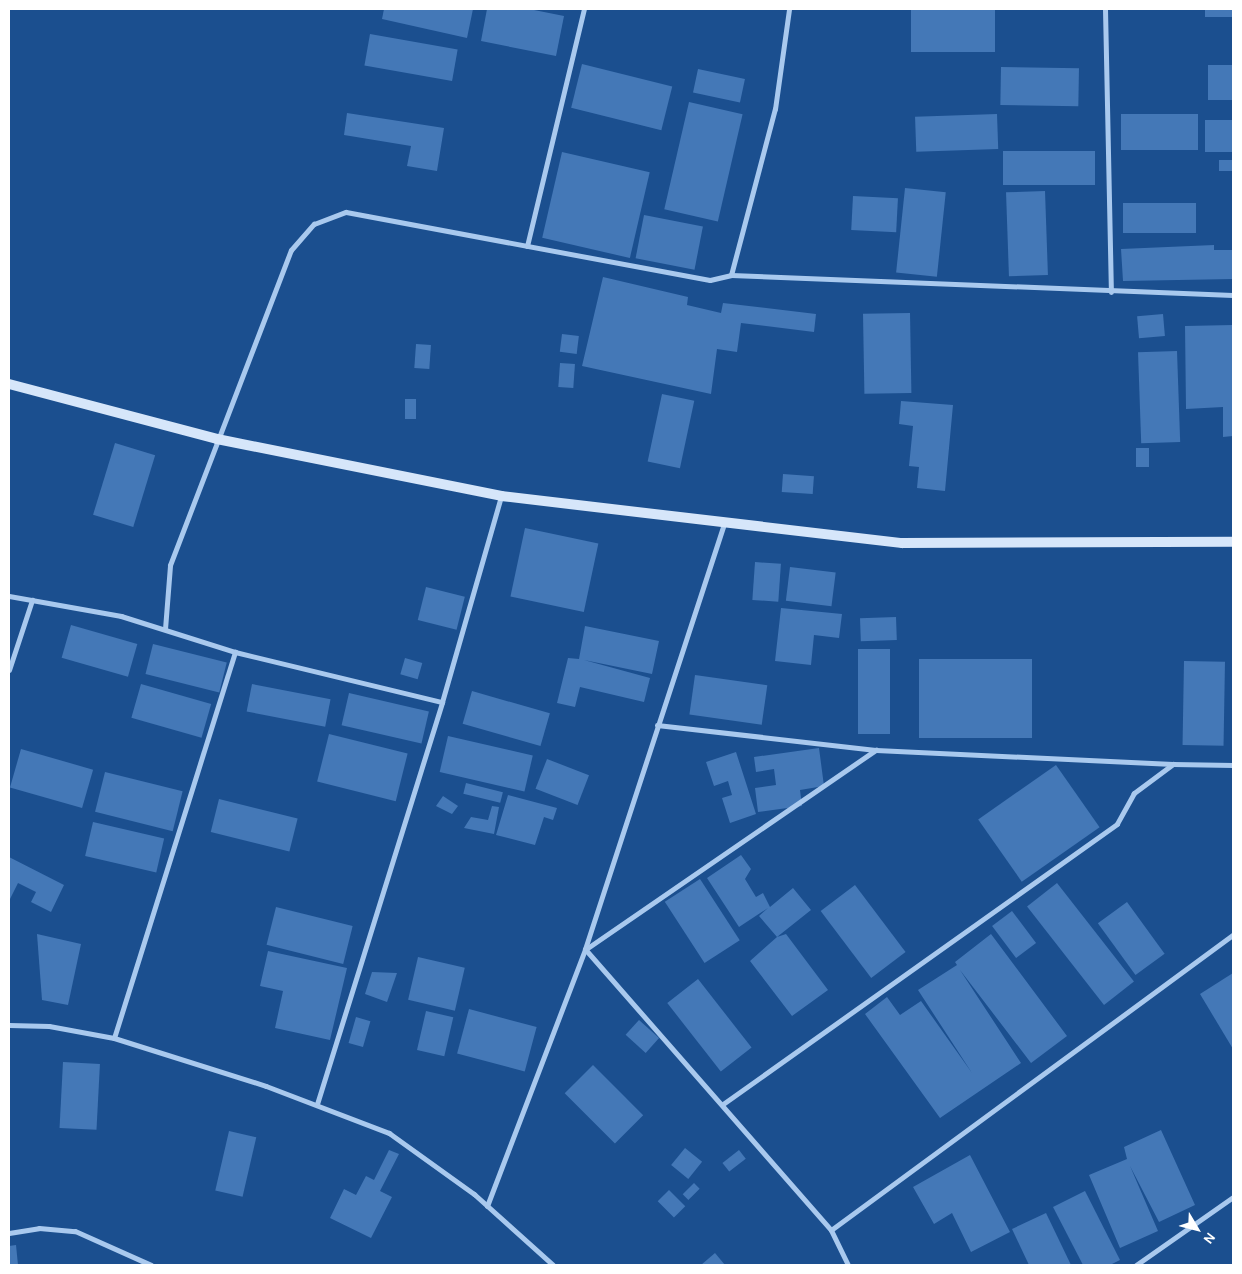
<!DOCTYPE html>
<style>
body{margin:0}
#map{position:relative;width:1242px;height:1274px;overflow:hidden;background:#1b4f8f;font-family:Karla,sans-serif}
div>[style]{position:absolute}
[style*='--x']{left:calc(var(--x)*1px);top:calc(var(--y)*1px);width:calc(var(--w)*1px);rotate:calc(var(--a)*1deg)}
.building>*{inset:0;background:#4478b7;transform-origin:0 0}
.street>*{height:5px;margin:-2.5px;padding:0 2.5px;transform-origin:2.5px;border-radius:2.5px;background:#a9c9ee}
.secondary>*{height:10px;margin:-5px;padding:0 5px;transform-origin:5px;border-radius:5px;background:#d6e6fa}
span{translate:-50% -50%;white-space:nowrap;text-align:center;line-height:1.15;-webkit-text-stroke:4px #1b4f8f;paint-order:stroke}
.frame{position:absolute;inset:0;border:10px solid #fff;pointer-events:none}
.north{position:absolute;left:1172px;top:1204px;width:50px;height:50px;-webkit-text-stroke:4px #1b4f8f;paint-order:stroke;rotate:127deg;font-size:14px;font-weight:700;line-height:20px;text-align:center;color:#fff}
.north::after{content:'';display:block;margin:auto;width:18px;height:22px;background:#fff;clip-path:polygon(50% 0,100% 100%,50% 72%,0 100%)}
</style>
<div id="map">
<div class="building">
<i style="clip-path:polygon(384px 9px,473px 9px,467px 38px,382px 19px)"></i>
<i style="clip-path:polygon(487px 9px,529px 9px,564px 16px,556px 56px,481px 41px)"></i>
<i style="left:911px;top:9px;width:84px;height:43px"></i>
<i style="left:1205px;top:9px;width:28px;height:8px"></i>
<i style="left:370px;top:34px;width:89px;height:32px;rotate:10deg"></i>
<i style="left:582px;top:64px;width:93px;height:45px;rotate:14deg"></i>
<i style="left:1208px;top:65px;width:25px;height:35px"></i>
<i style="left:1001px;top:67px;width:78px;height:38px;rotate:1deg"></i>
<i style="left:698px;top:69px;width:48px;height:24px;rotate:12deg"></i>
<i style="left:689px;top:102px;width:55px;height:110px;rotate:13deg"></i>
<i style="clip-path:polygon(347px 113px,444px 128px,437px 171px,407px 166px,411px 146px,344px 135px)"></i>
<i style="left:997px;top:114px;width:35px;height:82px;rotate:88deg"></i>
<i style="left:1198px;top:114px;width:36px;height:77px;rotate:90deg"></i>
<i style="left:1205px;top:120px;width:28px;height:32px"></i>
<i style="left:1095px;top:151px;width:34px;height:92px;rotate:90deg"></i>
<i style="left:562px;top:152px;width:90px;height:88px;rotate:13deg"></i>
<i style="left:1219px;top:160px;width:14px;height:11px"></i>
<i style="left:905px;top:188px;width:41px;height:85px;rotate:6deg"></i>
<i style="left:1045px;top:191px;width:84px;height:39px;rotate:88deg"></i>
<i style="left:853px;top:196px;width:45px;height:34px;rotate:3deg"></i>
<i style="left:1123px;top:203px;width:73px;height:30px"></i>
<i style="left:644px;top:215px;width:60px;height:44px;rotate:11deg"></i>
<i style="clip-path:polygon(1214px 245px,1214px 250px,1233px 250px,1233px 279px,1123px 281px,1121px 249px)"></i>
<i style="clip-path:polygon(603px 277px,688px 297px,687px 305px,721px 313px,723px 303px,816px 314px,814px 332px,741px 323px,737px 352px,717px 349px,711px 394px,582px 366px)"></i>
<i style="left:910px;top:313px;width:80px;height:47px;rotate:89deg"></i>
<i style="left:1163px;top:314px;width:22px;height:26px;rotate:85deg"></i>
<i style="clip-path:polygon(1233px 325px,1233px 436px,1223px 437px,1223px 407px,1186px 409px,1185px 326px)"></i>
<i style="left:562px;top:334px;width:17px;height:18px;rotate:7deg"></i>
<i style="left:416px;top:344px;width:15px;height:24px;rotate:4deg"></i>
<i style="left:1177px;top:351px;width:91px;height:39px;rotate:88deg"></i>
<i style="left:560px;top:363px;width:15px;height:24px;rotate:4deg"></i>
<i style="left:662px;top:394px;width:33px;height:69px;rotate:12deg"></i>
<i style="left:405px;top:399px;width:11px;height:20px"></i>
<i style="clip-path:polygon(901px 401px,953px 405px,945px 491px,917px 488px,919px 467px,909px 466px,913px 426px,899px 424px)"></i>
<i style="left:115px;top:443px;width:42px;height:75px;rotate:17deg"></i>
<i style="left:1136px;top:448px;width:13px;height:19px"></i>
<i style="left:783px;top:474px;width:31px;height:18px;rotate:4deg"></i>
<i style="left:525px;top:528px;width:75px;height:70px;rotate:12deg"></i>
<i style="left:755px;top:562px;width:26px;height:38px;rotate:4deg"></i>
<i style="left:790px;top:567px;width:46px;height:34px;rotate:7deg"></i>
<i style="left:426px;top:587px;width:40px;height:34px;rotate:14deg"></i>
<i style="clip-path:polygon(781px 608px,842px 614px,839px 638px,814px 635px,811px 665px,775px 661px)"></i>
<i style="left:896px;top:617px;width:23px;height:36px;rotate:88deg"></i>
<i style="left:71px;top:625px;width:69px;height:34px;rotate:16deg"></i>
<i style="clip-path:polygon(585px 626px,659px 641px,652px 674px,584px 660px,650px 678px,644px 702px,580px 687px,575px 707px,557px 703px,568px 658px,579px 659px)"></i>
<i style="left:153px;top:644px;width:76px;height:31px;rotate:14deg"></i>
<i style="left:858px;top:649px;width:32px;height:85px"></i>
<i style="left:405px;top:658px;width:18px;height:17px;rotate:16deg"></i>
<i style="left:1032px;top:659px;width:79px;height:113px;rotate:90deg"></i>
<i style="left:1184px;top:661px;width:41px;height:84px;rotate:1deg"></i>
<i style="left:695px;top:675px;width:73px;height:40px;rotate:8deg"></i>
<i style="left:141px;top:684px;width:73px;height:35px;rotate:16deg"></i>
<i style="left:252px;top:684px;width:80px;height:28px;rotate:11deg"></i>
<i style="left:472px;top:691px;width:81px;height:34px;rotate:16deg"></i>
<i style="left:349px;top:693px;width:82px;height:33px;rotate:13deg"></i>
<i style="left:329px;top:734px;width:81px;height:49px;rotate:14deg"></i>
<i style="left:448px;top:736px;width:87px;height:37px;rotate:13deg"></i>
<i style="clip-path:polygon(819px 748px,824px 786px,800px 790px,802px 806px,758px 812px,755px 788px,776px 785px,774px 769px,756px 772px,754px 757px)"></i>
<i style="left:21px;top:749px;width:75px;height:40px;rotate:16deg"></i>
<i style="clip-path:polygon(736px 752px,756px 814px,730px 823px,722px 798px,732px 795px,728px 781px,714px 786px,706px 762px)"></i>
<i style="left:547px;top:759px;width:45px;height:32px;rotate:21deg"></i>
<i style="left:1056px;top:765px;width:76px;height:95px;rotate:55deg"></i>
<i style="left:105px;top:772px;width:80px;height:41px;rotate:14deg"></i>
<i style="left:466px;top:783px;width:38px;height:11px;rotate:14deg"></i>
<i style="clip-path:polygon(508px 795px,557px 808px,553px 820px,544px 817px,535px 845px,496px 835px)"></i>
<i style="clip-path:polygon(443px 796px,458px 806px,452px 814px,436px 806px)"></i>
<i style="left:219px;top:799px;width:81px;height:34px;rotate:14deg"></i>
<i style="clip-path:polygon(492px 806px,499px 807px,494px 834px,464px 828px,471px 817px,488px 820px)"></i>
<i style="left:93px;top:822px;width:73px;height:35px;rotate:13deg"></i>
<i style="clip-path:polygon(741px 855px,751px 869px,745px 879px,756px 897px,763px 893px,770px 907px,793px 888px,811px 910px,777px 937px,786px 934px,828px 990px,792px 1016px,750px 961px,777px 937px,759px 916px,768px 908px,739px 927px,707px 878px)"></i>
<i style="clip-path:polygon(9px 857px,64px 885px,51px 912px,31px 902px,36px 892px,18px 883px,9px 901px)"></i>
<i style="left:700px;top:879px;width:73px;height:42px;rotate:57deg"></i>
<i style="left:1057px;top:883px;width:125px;height:38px;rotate:52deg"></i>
<i style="left:855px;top:885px;width:84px;height:43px;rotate:53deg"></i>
<i style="left:1127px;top:902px;width:64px;height:36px;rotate:54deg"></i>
<i style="left:276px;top:907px;width:79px;height:39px;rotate:14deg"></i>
<i style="left:1012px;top:911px;width:40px;height:25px;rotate:53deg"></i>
<i style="clip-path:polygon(37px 934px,81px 944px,68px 1005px,42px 1000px)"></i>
<i style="clip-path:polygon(991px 934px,1067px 1036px,1031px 1063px,960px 970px,1021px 1063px,940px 1118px,865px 1014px,887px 997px,900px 1015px,921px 1001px,972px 1073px,918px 990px,957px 965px,955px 962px)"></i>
<i style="clip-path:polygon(268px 951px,347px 968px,330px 1040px,275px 1028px,283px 991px,260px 986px)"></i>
<i style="left:418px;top:957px;width:48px;height:44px;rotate:13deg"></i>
<i style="clip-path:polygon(372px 972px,397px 973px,387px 1002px,365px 994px)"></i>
<i style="clip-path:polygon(1233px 973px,1233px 1049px,1200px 994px)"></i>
<i style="left:698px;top:979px;width:87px;height:39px;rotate:52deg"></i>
<i style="left:469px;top:1009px;width:70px;height:46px;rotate:15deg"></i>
<i style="left:426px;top:1011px;width:28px;height:40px;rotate:13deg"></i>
<i style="left:356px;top:1017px;width:15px;height:27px;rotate:16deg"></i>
<i style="left:639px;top:1020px;width:27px;height:20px;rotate:42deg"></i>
<i style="left:63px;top:1062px;width:37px;height:66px;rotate:3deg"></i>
<i style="left:593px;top:1065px;width:71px;height:40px;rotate:45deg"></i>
<i style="clip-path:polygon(1161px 1130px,1195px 1205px,1159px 1222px,1130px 1166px,1158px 1231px,1120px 1248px,1089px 1175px,1127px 1159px,1124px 1147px)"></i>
<i style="left:229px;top:1131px;width:28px;height:61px;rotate:13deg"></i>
<i style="left:685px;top:1148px;width:22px;height:22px;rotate:39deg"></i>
<i style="clip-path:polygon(389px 1150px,399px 1154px,380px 1191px,392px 1197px,371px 1238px,330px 1218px,344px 1189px,356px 1195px,366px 1176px,374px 1180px)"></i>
<i style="left:739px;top:1150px;width:11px;height:21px;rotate:52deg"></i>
<i style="clip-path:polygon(970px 1155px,1010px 1232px,971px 1252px,952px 1213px,934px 1224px,913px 1187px)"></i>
<i style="left:694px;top:1183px;width:8px;height:16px;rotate:45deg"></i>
<i style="left:669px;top:1190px;width:23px;height:16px;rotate:45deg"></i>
<i style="clip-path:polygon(1085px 1191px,1120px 1260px,1110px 1265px,1083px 1265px,1053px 1207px)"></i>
<i style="clip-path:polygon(1046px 1213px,1071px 1265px,1029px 1265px,1012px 1229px)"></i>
<i style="clip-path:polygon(16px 1245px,18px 1265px,9px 1265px,9px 1246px)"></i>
<i style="clip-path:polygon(715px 1253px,725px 1265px,701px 1265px)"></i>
</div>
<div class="street">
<i style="--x:1105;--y:9;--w:283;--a:88.8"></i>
<i style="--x:527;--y:246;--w:244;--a:-76.5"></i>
<i style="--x:731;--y:275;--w:502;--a:2.28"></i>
<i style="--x:9;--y:596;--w:114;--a:10.1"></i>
<i style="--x:121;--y:616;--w:120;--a:17.5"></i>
<i style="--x:235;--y:652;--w:213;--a:13.6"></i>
<i style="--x:165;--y:629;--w:64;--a:-85.5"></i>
<i style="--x:170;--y:565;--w:337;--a:-69"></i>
<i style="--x:291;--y:250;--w:35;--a:-49"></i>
<i style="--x:314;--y:224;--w:34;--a:-21"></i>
<i style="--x:346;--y:212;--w:370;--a:10.6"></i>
<i style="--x:710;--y:280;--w:22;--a:-13"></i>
<i style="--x:731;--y:275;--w:172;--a:-75.2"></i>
<i style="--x:775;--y:109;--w:101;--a:-82"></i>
<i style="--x:9;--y:670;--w:74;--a:-71.8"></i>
<i style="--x:657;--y:725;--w:220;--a:6.5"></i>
<i style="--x:876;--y:750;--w:297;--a:2.7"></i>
<i style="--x:1173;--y:764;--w:49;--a:143.4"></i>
<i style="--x:1134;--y:793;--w:35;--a:119"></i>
<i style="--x:1117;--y:824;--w:483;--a:144.6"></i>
<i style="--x:1173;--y:764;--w:60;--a:1"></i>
<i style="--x:585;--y:949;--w:373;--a:48.8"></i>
<i style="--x:586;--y:949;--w:352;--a:-34.5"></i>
<i style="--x:9;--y:1025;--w:40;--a:1.4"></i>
<i style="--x:49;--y:1026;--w:66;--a:10.5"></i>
<i style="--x:114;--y:1038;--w:159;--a:17.5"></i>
<i style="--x:266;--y:1086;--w:132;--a:20.9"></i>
<i style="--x:389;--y:1133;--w:105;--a:35.7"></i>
<i style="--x:474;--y:1194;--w:106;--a:41.9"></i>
<i style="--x:114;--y:1038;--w:405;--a:-72.6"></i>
<i style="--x:317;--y:1104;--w:421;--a:-72.7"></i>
<i style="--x:442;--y:702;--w:214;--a:-74"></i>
<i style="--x:487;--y:1206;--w:275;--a:-69.1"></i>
<i style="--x:585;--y:949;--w:447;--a:-71.9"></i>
<i style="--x:9;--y:1233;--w:30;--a:-9"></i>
<i style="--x:39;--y:1228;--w:36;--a:5"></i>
<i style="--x:75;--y:1231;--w:83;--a:24.1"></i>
<i style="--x:848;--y:1265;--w:39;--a:-116"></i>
<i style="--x:831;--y:1230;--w:499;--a:-36.3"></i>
<i style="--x:1136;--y:1265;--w:118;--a:-35"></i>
</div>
<div class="secondary">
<i style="--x:9;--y:384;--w:215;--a:14.8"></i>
<i style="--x:217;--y:439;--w:290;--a:11.3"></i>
<i style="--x:501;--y:496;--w:404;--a:6.7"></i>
<i style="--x:902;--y:543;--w:331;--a:-0.2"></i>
</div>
<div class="frame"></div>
<div class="north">N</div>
</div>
